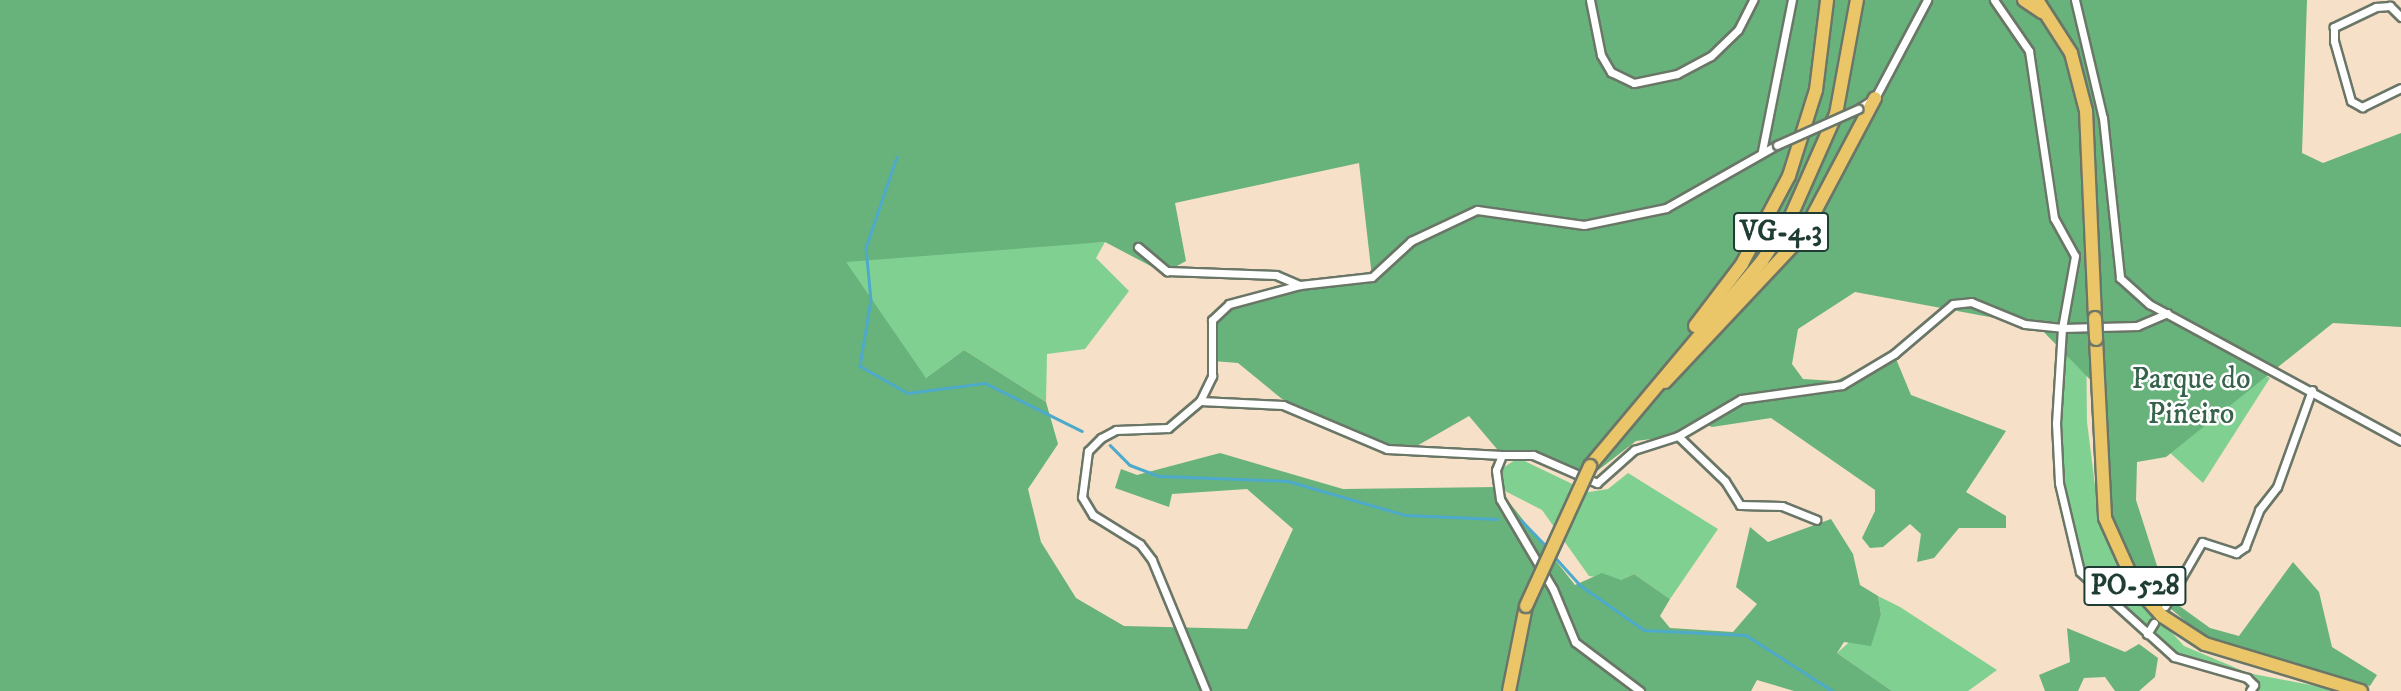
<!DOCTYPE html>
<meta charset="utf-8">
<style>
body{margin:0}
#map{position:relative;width:2401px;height:691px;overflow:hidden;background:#f6e0c7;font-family:"IM FELL DW Pica",serif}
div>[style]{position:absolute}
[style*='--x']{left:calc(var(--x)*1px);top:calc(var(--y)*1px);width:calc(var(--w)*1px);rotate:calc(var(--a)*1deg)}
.green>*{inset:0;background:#80d091}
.forest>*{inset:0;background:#68b27b}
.stream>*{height:2.5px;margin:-1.25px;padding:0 1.25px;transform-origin:1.25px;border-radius:1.25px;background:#4daacb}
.roads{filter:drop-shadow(2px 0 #6a7667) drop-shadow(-2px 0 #6a7667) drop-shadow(0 2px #6a7667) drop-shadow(0 -2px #6a7667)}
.minor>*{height:7px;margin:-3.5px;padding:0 3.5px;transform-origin:3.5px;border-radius:3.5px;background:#fff}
.primary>*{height:12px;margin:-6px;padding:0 6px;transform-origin:6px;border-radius:6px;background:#ebc669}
.trunk>*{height:12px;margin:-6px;padding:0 6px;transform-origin:6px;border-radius:6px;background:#ebc669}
.bridges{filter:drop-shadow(2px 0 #6a7667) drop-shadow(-2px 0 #6a7667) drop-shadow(0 2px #6a7667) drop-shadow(0 -2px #6a7667)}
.minor-bridge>*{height:7px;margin:-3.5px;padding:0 3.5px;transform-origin:3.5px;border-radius:3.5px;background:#fff}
.primary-bridge>*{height:12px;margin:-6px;padding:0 6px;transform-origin:6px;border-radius:6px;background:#ebc669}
.trunk-bridge>*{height:12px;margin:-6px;padding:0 6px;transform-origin:6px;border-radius:6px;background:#ebc669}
span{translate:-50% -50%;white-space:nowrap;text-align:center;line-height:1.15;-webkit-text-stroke:5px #fff;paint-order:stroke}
.shield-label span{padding:2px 5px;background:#fff;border:2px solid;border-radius:5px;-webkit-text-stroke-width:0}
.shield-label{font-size:28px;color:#1f3d34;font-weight:700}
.park-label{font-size:30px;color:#37624b}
</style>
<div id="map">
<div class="green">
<i style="clip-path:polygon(1105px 242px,1096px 258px,1129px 291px,1085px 349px,1047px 354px,1046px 402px,964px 350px,926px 378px,845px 277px,844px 256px)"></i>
<i style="clip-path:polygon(2167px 321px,2270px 378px,2203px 483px,2108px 396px)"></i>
<i style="clip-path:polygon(2066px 332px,2086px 334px,2087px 422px,2097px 501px,2124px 580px,2184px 646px,2248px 673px,2342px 691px,2250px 691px,2254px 685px,2244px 677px,2174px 657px,2082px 574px,2066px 524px,2056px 423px)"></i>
<i style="clip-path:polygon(1518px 458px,1589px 492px,1608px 489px,1628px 473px,1718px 529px,1670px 599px,1634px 574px,1621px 580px,1589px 576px,1542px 510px,1497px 487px,1500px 470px)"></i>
<i style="clip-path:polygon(1878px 596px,1900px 607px,1997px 670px,1968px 691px,1892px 691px,1837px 653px,1881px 614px)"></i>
</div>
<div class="forest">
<i style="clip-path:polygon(0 0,2307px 0,2302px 153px,2323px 163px,2401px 133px,2401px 327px,2333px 323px,2166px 457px,2137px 462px,2136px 500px,2167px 597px,2210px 628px,2239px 636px,2293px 562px,2319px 592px,2332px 647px,2377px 675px,2370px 686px,2227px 645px,2197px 631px,2145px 587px,2112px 517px,2104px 394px,2038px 326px,1855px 292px,1798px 329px,1792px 364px,1803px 379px,1835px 381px,1894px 354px,1911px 395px,2006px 431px,1966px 492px,2006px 516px,2006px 528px,1959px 528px,1934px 558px,1917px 562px,1921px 534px,1910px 524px,1883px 547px,1870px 548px,1862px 538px,1875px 511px,1875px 490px,1771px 418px,1712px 427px,1700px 422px,1667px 437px,1636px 441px,1597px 471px,1583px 467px,1571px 475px,1533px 455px,1502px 455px,1469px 416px,1408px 451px,1344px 433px,1282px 399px,1238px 363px,1213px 361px,1212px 320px,1217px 311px,1299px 285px,1372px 277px,1359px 163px,1175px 203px,1186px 261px,1164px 273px,1105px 242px,846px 262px,926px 378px,964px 350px,1046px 402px,1058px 444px,1028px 489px,1041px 542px,1076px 598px,1124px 626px,1247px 629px,1293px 529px,1247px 489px,1172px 494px,1169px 507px,1115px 488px,1121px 469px,1137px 475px,1220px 453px,1343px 489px,1497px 487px,1575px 585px,1602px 573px,1621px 580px,1634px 574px,1670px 599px,1660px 616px,1670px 628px,1733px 632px,1757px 604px,1736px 587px,1750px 527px,1768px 542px,1831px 519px,1853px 554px,1860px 585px,1878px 596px,1881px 614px,1871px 646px,1844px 642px,1837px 653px,1892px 691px,1794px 691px,1757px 680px,1751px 691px,0 691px)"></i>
<i style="clip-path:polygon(2067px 628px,2125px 652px,2139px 644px,2158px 658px,2155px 677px,2139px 691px,2115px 691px,2105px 677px,2084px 678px,2078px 691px,2045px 691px,2039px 675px,2070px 662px)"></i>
</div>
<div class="stream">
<i style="--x:897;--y:157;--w:96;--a:108.8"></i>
<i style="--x:866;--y:248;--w:52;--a:84.5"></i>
<i style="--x:871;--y:300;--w:67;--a:99.5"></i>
<i style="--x:860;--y:366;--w:55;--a:29.4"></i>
<i style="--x:908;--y:393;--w:78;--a:-7.4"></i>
<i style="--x:985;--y:383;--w:108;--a:26.3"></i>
<i style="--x:1110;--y:445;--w:28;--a:45"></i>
<i style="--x:1130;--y:465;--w:31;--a:21"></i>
<i style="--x:1159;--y:476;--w:129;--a:2.2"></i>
<i style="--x:1288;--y:481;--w:122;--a:16.2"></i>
<i style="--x:1405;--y:515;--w:92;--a:2.5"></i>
<i style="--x:1521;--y:520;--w:39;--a:46"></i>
<i style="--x:1554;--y:556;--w:39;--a:48"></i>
<i style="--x:1580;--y:585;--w:78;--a:35.1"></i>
<i style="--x:1644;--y:630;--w:102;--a:2.8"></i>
<i style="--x:1746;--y:635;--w:103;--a:32.8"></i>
</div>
<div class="roads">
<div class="minor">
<i style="--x:1590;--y:0;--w:56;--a:78.7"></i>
<i style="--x:1601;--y:55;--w:20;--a:60"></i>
<i style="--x:1611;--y:72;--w:25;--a:26"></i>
<i style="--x:1634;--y:83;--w:44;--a:-11.8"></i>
<i style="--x:1677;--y:74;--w:38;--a:-28"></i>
<i style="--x:1711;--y:56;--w:37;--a:-44"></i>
<i style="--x:1738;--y:30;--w:34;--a:-63"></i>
<i style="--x:1994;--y:0;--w:62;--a:55.5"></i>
<i style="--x:2029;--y:51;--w:169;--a:81.5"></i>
<i style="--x:2054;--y:218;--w:43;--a:61.1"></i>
<i style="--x:2075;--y:256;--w:73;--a:100.2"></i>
<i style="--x:2062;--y:328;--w:95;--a:93.6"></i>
<i style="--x:2056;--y:423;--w:60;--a:87.1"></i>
<i style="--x:2059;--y:483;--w:91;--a:76.7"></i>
<i style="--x:2080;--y:572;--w:127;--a:42.1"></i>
<i style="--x:2174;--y:657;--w:76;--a:16"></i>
<i style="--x:2247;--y:678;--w:10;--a:45"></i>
<i style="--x:2254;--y:685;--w:7;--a:124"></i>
<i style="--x:2075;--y:0;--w:121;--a:76.7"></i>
<i style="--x:2103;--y:118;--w:161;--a:83.9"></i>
<i style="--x:2120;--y:278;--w:39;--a:42"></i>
<i style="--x:2149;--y:304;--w:287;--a:28.5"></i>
<i style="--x:2401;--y:17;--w:16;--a:-135"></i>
<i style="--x:2390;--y:6;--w:14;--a:176"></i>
<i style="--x:2376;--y:7;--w:47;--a:154.5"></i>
<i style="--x:2334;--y:27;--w:14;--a:90"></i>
<i style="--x:2334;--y:41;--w:62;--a:74.2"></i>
<i style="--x:2351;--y:101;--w:13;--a:29"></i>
<i style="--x:2362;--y:107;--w:43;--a:-26"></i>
<i style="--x:1858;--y:109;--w:20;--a:-33"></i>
<i style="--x:1875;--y:98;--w:111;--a:-62"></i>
<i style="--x:1762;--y:151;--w:154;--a:-78.8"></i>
<i style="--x:1138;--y:247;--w:38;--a:40"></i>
<i style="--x:1167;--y:271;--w:109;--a:2.1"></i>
<i style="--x:1276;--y:275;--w:26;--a:23"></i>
<i style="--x:1200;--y:401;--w:42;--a:139.8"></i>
<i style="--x:1168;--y:428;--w:52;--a:177.8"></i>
<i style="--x:1116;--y:430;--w:17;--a:152"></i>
<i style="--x:1101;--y:438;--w:18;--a:135"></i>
<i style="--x:1088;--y:451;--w:46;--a:97.4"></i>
<i style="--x:1082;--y:497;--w:21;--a:59"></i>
<i style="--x:1093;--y:515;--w:55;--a:31.7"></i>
<i style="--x:1140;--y:544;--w:20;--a:53"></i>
<i style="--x:1152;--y:560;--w:142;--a:67.6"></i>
<i style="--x:1678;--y:436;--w:65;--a:43.8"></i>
<i style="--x:1725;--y:481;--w:28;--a:58"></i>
<i style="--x:1740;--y:505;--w:42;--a:1.4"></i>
<i style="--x:1782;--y:506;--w:37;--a:22"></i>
<i style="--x:1502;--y:455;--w:115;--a:-177"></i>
<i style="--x:1387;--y:449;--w:113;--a:-157.1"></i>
<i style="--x:1283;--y:405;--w:83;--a:-177.2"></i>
<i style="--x:1200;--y:401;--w:28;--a:-64"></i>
<i style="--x:1212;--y:376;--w:56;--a:-90"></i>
<i style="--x:1212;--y:320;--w:23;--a:-43"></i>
<i style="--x:1229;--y:304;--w:73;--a:-15"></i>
<i style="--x:1300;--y:285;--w:72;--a:-6.3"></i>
<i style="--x:1372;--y:277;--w:53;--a:-42.7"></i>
<i style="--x:1411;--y:241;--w:73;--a:-25.2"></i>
<i style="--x:1477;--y:210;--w:108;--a:8"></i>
<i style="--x:1584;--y:225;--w:84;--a:-11.7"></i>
<i style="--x:1666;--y:208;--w:128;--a:-29.6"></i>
<i style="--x:2165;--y:606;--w:74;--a:-60"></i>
<i style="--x:2202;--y:542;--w:36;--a:18"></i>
<i style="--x:2236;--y:553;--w:11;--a:-34"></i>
<i style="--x:2245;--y:547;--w:40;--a:-69"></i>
<i style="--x:2259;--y:510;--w:29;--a:-52"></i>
<i style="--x:2277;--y:487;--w:103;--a:-70.2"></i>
<i style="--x:2147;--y:634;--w:13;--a:-58"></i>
<i style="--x:1640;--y:691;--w:81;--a:-143"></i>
<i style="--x:1575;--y:642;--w:57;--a:-112.5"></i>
<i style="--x:1553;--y:589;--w:104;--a:-120.5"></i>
<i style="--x:1500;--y:499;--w:29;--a:-98"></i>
<i style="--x:1496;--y:470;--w:16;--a:-68"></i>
<i style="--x:1502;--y:455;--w:31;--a:0"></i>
<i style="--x:1533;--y:455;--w:70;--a:23.6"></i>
<i style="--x:1597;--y:483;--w:50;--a:-41.7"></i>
<i style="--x:1634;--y:450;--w:46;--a:-17.7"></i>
<i style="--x:1678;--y:436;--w:73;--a:-30.4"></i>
<i style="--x:1741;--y:399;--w:102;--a:-7.9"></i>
<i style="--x:1842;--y:385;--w:61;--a:-30.8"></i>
<i style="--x:1894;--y:354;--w:77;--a:-40.3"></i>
<i style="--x:1953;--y:304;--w:18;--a:-6"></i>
<i style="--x:1971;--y:302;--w:58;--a:22.2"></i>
<i style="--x:2025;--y:324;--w:37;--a:6"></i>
<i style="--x:2062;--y:328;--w:75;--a:-1.5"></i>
<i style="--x:2137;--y:326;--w:33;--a:-23"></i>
</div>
<div class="primary">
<i style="--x:2024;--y:0;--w:22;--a:34"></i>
<i style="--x:2037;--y:0;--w:63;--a:57.3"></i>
<i style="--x:2071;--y:53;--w:60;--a:75.5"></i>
<i style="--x:2086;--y:111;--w:207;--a:87.5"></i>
<i style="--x:2096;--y:339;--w:179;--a:87.1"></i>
<i style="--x:2105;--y:518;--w:76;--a:65.8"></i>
<i style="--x:2136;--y:587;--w:39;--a:48"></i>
<i style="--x:2162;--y:616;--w:51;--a:33.1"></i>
<i style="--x:2205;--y:644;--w:163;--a:16.8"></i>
</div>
<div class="trunk">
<i style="--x:1695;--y:326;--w:78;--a:-52.8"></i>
<i style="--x:1742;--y:264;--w:100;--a:-61.9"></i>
<i style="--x:1789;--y:176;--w:90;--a:-72.6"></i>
<i style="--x:1816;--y:90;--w:91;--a:-83"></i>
<i style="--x:1665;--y:382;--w:200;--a:-46.8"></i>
<i style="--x:1802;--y:236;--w:156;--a:-62.1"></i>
<i style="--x:1590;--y:466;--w:268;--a:-50"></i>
<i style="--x:1762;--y:261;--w:51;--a:-56.9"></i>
<i style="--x:1790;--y:218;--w:114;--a:-66.1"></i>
<i style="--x:1836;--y:114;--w:116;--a:-79.6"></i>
<i style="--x:1509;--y:691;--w:87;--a:-78.7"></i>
</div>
</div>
<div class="bridges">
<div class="minor-bridge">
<i style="--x:1777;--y:145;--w:89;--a:-24"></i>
</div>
<div class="primary-bridge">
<i style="--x:2095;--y:318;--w:21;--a:87"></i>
</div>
<div class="trunk-bridge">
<i style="--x:1526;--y:606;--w:154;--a:-65.4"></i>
</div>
</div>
<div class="shield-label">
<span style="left:1781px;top:232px">VG-4.3</span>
<span style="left:2135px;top:586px">PO-528</span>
</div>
<div class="park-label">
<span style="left:2191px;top:397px">Parque do<br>Piñeiro</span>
</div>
</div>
